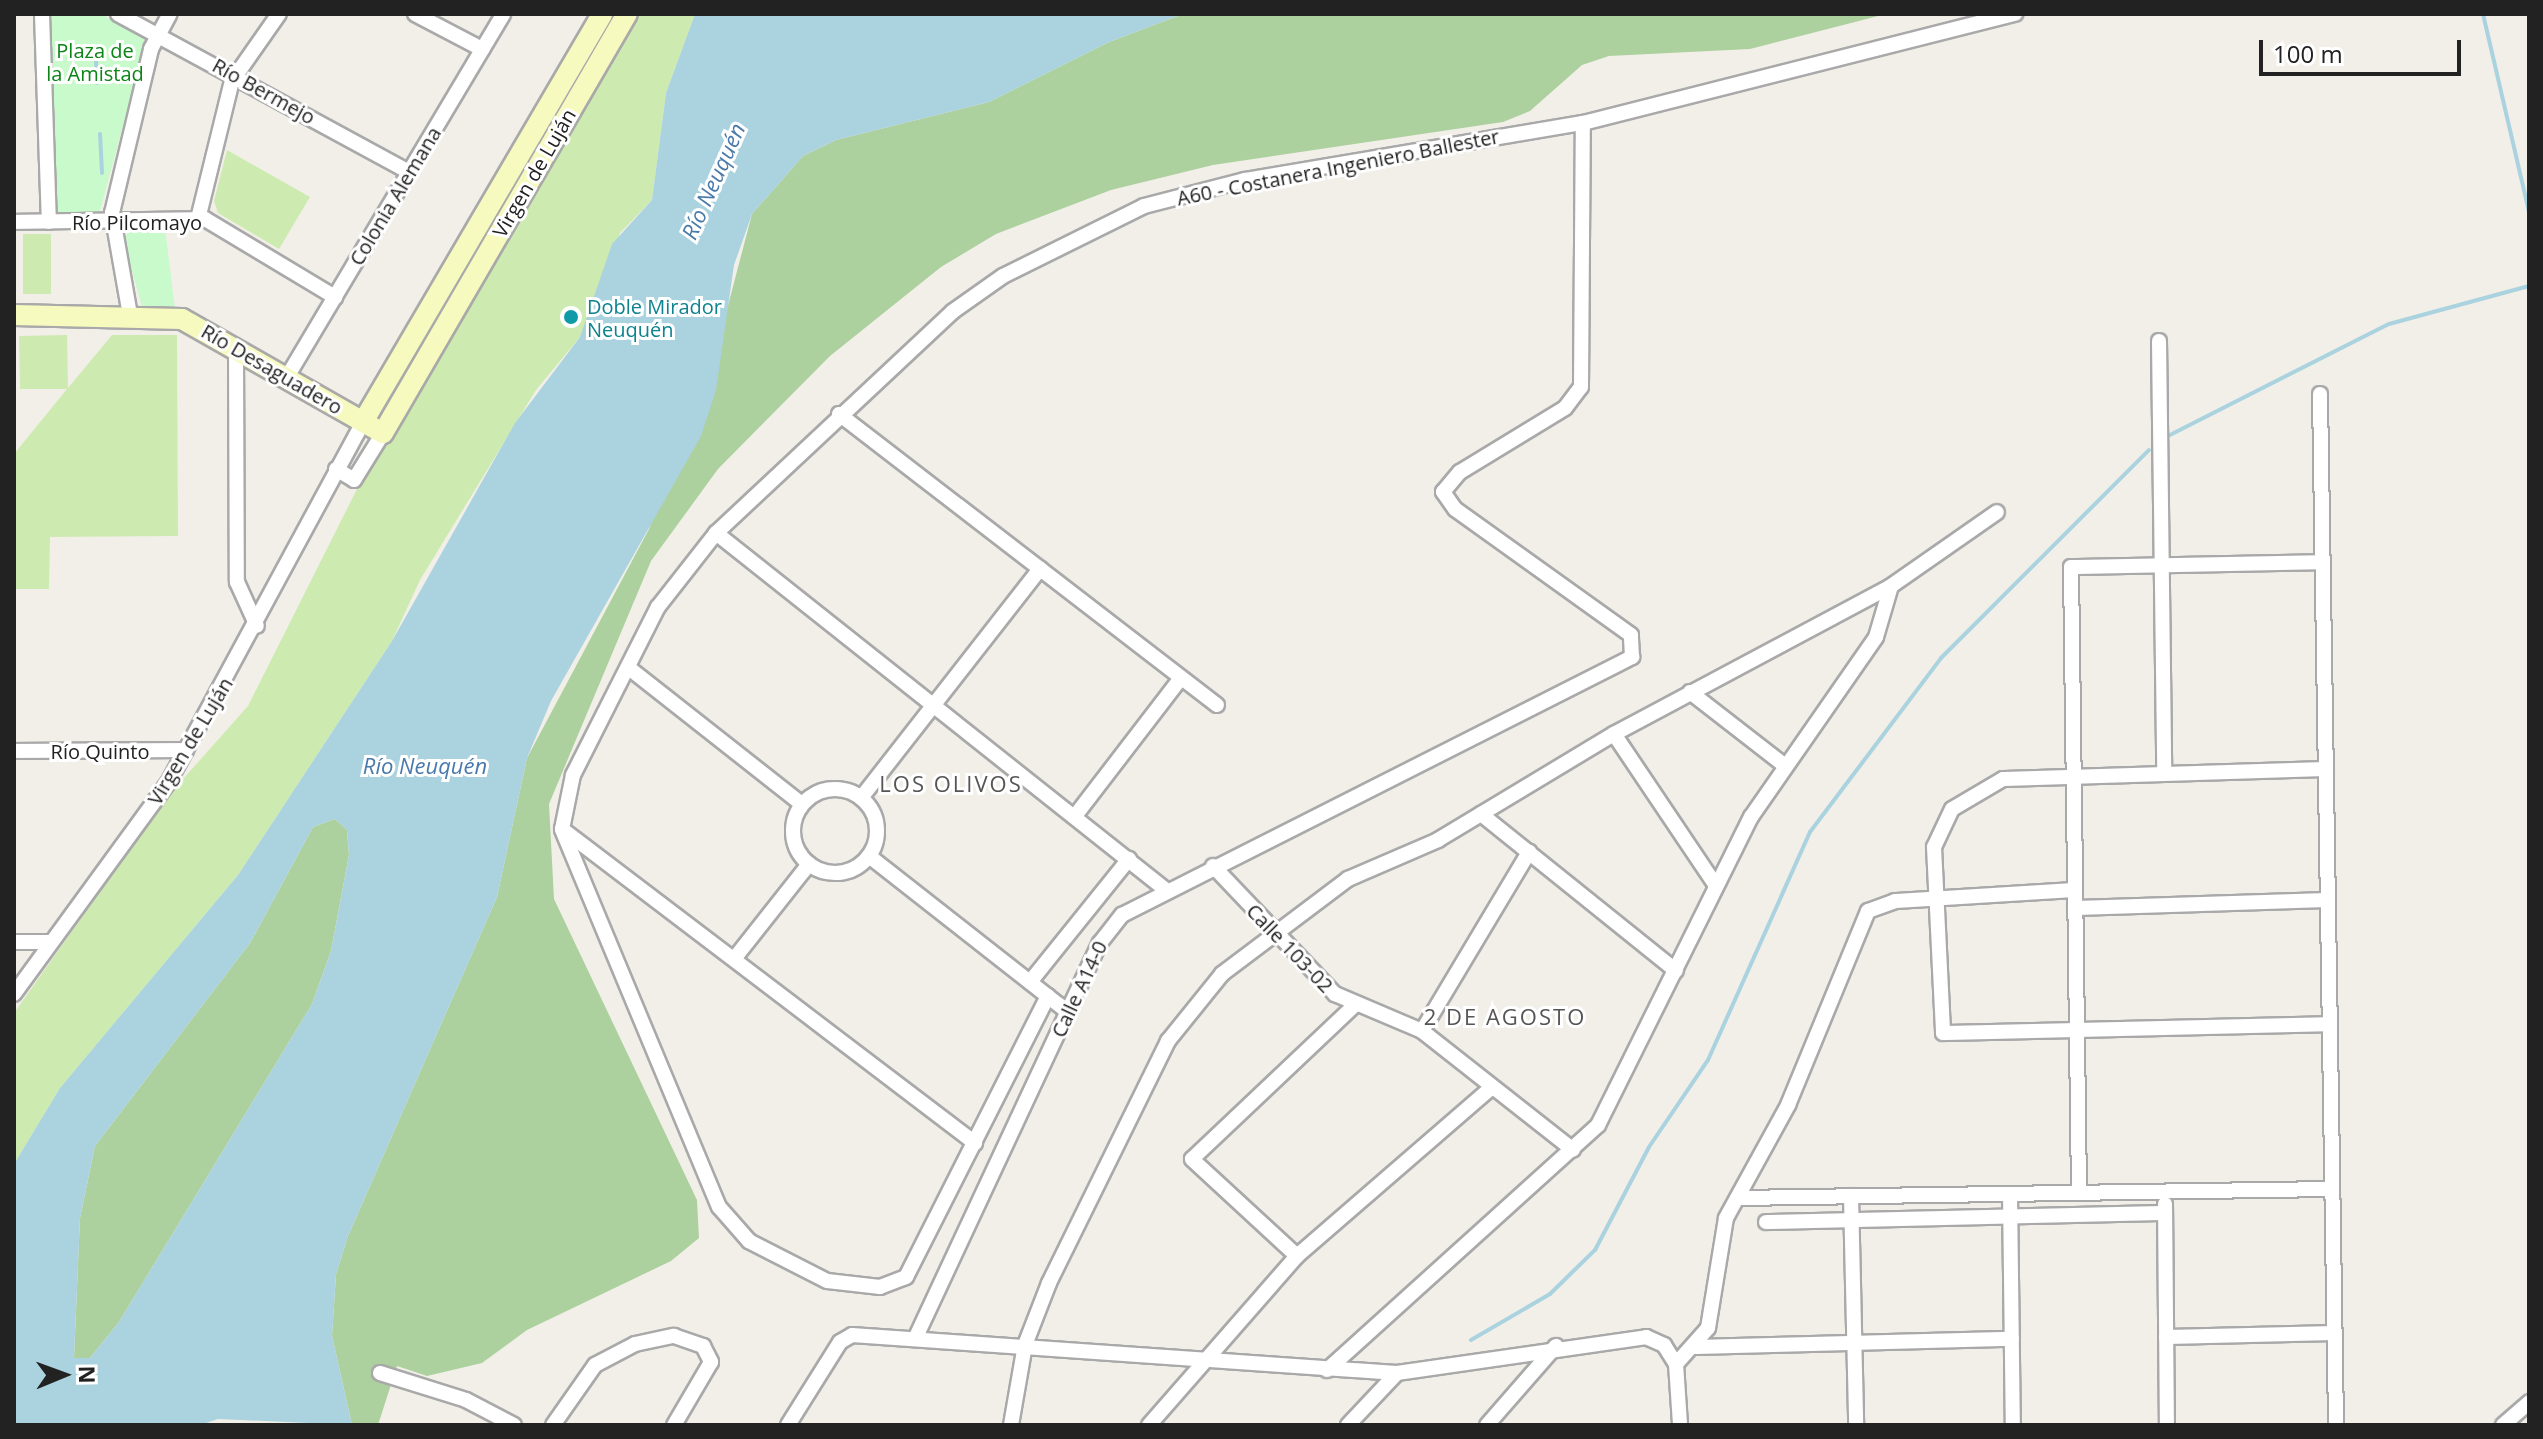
<!DOCTYPE html>
<meta charset="utf-8">
<style>
body{margin:0}
#map{position:relative;width:2543px;height:1439px;overflow:hidden;background:#f2efe9;font-family:"Open Sans",sans-serif}
div>[style]{position:absolute}
[style*='--x']{left:calc(var(--x)*1px);top:calc(var(--y)*1px);width:calc(var(--w)*1px);rotate:calc(var(--a)*1deg)}
.grass>*{inset:0;background:#cdebb0;transform-origin:0 0}
.forest>*{inset:0;background:#add19e}
.park>*{inset:0;background:#c8facc}
.water>*{inset:0;background:#aad3df}
.stream>*{height:4px;margin:-2px;padding:0 2px;transform-origin:2px;border-radius:2px;background:#aad3df}
.roads{filter:drop-shadow(2px 0 #a9a9a9) drop-shadow(-2px 0 #a9a9a9) drop-shadow(0 2px #a9a9a9) drop-shadow(0 -2px #a9a9a9)}
.street>*{height:14px;margin:-7px;padding:0 7px;transform-origin:7px;border-radius:7px;background:#fff}
.street>.ring{margin:-7px;padding:0;box-sizing:content-box;background:none;border:14px solid #fff;border-radius:50%}
.secondary>*{height:20px;margin:-10px;padding:0 10px;transform-origin:10px;border-radius:10px;background:#f7fabf}
.dots>*{width:22px;height:22px;translate:-50% -50%;box-sizing:border-box;border:4px solid #fff;border-radius:50%}
span{translate:-50% -50%;white-space:nowrap;text-align:center;line-height:1.15;-webkit-text-stroke:6px #fff;paint-order:stroke}
.park-label{font-size:20px;color:#0c8416}
.street-label{font-size:20px;color:#222}
.culture-label{font-size:20px;color:#0d838f}
.left{translate:0 -50%;text-align:left}
.water-label{font-size:22px;color:#4a7aab;font-style:italic}
.neighbourhood-label{font-size:22px;color:#555;letter-spacing:2px}
.frame{position:absolute;inset:0;border:16px solid #222;pointer-events:none}
.north{position:absolute;left:24px;top:1335px;width:80px;height:80px;-webkit-text-stroke:6px #fff;paint-order:stroke;rotate:89deg;font-size:22px;font-weight:700;line-height:32px;text-align:center;color:#222}
.north::after{content:'';display:block;margin:auto;width:28px;height:36px;background:#222;clip-path:polygon(50% 0,100% 100%,50% 72%,0 100%)}
.scale{position:absolute;left:2259px;top:40px;width:202px;height:36px;box-sizing:border-box;border:4px solid #222;border-top:0;padding-left:10px;font-size:24px;line-height:28px;white-space:nowrap;color:#222;-webkit-text-stroke:6px #fff;paint-order:stroke}
</style>
<div id="map">
<div class="grass">
<i style="clip-path:polygon(610px 14px,620px 14px,382px 413px,380px 411px)"></i>
<i style="clip-path:polygon(634px 14px,695px 14px,666px 93px,652px 200px,620px 233px,580px 337px,536px 390px,420px 580px,392px 641px,238px 875px,60px 1088px,14px 1164px,14px 1013px,168px 796px,248px 706px,360px 483px)"></i>
<i style="clip-path:polygon(227px 150px,310px 197px,279px 249px,218px 213px,214px 201px)"></i>
<i style="left:23px;top:234px;width:28px;height:60px"></i>
<i style="clip-path:polygon(67px 335px,68px 388px,112px 335px,177px 335px,178px 536px,50px 537px,49px 589px,14px 589px,14px 454px,67px 389px,20px 389px,19px 336px)"></i>
</div>
<div class="forest">
<i style="clip-path:polygon(1183px 14px,1886px 14px,1750px 49px,1609px 56px,1582px 65px,1530px 111px,1503px 122px,1213px 165px,1111px 190px,996px 234px,941px 267px,830px 356px,718px 469px,651px 561px,549px 804px,554px 899px,697px 1200px,699px 1238px,671px 1261px,527px 1330px,482px 1363px,427px 1376px,397px 1366px,378px 1425px,352px 1425px,332px 1336px,336px 1274px,348px 1236px,497px 897px,527px 758px,649px 529px,725px 317px,752px 214px,803px 156px,836px 140px,989px 102px,1109px 42px)"></i>
<i style="clip-path:polygon(335px 819px,347px 830px,349px 855px,331px 951px,312px 1004px,119px 1322px,90px 1358px,74px 1358px,80px 1218px,95px 1146px,250px 943px,313px 827px)"></i>
</div>
<div class="park">
<i style="clip-path:polygon(50px 14px,101px 14px,146px 39px,99px 215px,63px 215px,55px 209px)"></i>
<i style="clip-path:polygon(165px 228px,175px 309px,142px 307px,123px 238px,131px 230px)"></i>
</div>
<div class="water">
<i style="clip-path:polygon(evenodd,695px 14px,1183px 14px,1109px 42px,989px 102px,836px 140px,803px 156px,752px 214px,734px 265px,716px 390px,701px 436px,551px 701px,527px 758px,497px 897px,348px 1236px,336px 1274px,332px 1336px,352px 1425px,218px 1419px,200px 1425px,14px 1425px,14px 1164px,60px 1088px,238px 875px,392px 641px,515px 423px,580px 337px,612px 244px,652px 200px,666px 93px,695px 14px,335px 819px,347px 830px,349px 855px,331px 951px,312px 1004px,119px 1322px,90px 1358px,74px 1358px,80px 1218px,95px 1146px,250px 943px,313px 827px,335px 819px)"></i>
</div>
<div class="stream">
<i style="--x:2483;--y:14;--w:203;--a:76.9"></i>
<i style="--x:96;--y:59;--w:24;--a:88"></i>
<i style="--x:100;--y:134;--w:39;--a:87"></i>
<i style="--x:2164;--y:438;--w:252;--a:-26.9"></i>
<i style="--x:2389;--y:324;--w:145;--a:-15.2"></i>
<i style="--x:1471;--y:1340;--w:91;--a:-30.2"></i>
<i style="--x:1550;--y:1294;--w:63;--a:-44.4"></i>
<i style="--x:1595;--y:1250;--w:116;--a:-62.3"></i>
<i style="--x:1649;--y:1147;--w:105;--a:-55.9"></i>
<i style="--x:1708;--y:1060;--w:250;--a:-65.9"></i>
<i style="--x:1810;--y:832;--w:218;--a:-53"></i>
<i style="--x:1941;--y:658;--w:294;--a:-45"></i>
</div>
<div class="roads">
<div class="street">
<i style="--x:42;--y:14;--w:208;--a:88.1"></i>
<i style="--x:118;--y:14;--w:331;--a:28.5"></i>
<i style="--x:415;--y:14;--w:76;--a:27.6"></i>
<i style="--x:198;--y:219;--w:142;--a:-76.2"></i>
<i style="--x:232;--y:81;--w:82;--a:-55"></i>
<i style="--x:14;--y:222;--w:191;--a:-0.9"></i>
<i style="--x:205;--y:219;--w:152;--a:31"></i>
<i style="--x:130;--y:315;--w:104;--a:-100"></i>
<i style="--x:112;--y:213;--w:169;--a:-76.6"></i>
<i style="--x:151;--y:49;--w:40;--a:-62"></i>
<i style="--x:2159;--y:341;--w:431;--a:89.3"></i>
<i style="--x:236;--y:347;--w:235;--a:89.8"></i>
<i style="--x:237;--y:582;--w:48;--a:65.6"></i>
<i style="--x:287;--y:377;--w:422;--a:-59.2"></i>
<i style="--x:2320;--y:394;--w:1031;--a:89.11"></i>
<i style="--x:839;--y:414;--w:477;--a:37.6"></i>
<i style="--x:336;--y:469;--w:21;--a:31"></i>
<i style="--x:354;--y:480;--w:55;--a:-58.3"></i>
<i style="--x:716;--y:533;--w:574;--a:38.43"></i>
<i style="--x:629;--y:668;--w:220;--a:38.2"></i>
<i style="--x:1690;--y:692;--w:119;--a:37.8"></i>
<i style="--x:1614;--y:734;--w:183;--a:56.1"></i>
<i style="--x:14;--y:751;--w:172;--a:-0.3"></i>
<i style="--x:2326;--y:769;--w:323;--a:178.2"></i>
<i style="--x:2003;--y:779;--w:59;--a:149.5"></i>
<i style="--x:1952;--y:809;--w:42;--a:115.3"></i>
<i style="--x:1934;--y:847;--w:186;--a:87.2"></i>
<i style="--x:1943;--y:1033;--w:387;--a:-1.3"></i>
<i class="ring" style="left:793px;top:789px;width:70px;height:70px"></i>
<i style="--x:861;--y:798;--w:291;--a:-52"></i>
<i style="--x:1481;--y:814;--w:250;--a:38.8"></i>
<i style="--x:1075;--y:816;--w:174;--a:-52.5"></i>
<i style="--x:562;--y:829;--w:519;--a:37.25"></i>
<i style="--x:869;--y:856;--w:253;--a:38.1"></i>
<i style="--x:1213;--y:866;--w:177;--a:46.4"></i>
<i style="--x:1335;--y:994;--w:95;--a:23"></i>
<i style="--x:1422;--y:1031;--w:192;--a:38.2"></i>
<i style="--x:2075;--y:908;--w:253;--a:-1.8"></i>
<i style="--x:14;--y:942;--w:36;--a:0"></i>
<i style="--x:734;--y:959;--w:121;--a:-51.7"></i>
<i style="--x:1030;--y:982;--w:158;--a:-51.2"></i>
<i style="--x:14;--y:994;--w:261;--a:-53.9"></i>
<i style="--x:168;--y:783;--w:410;--a:-61.6"></i>
<i style="--x:1048;--y:996;--w:315;--a:116.8"></i>
<i style="--x:906;--y:1277;--w:28;--a:159"></i>
<i style="--x:880;--y:1287;--w:53;--a:-173.5"></i>
<i style="--x:827;--y:1281;--w:88;--a:-152.9"></i>
<i style="--x:749;--y:1241;--w:45;--a:-131.4"></i>
<i style="--x:719;--y:1207;--w:409;--a:-112.6"></i>
<i style="--x:562;--y:829;--w:55;--a:-78.5"></i>
<i style="--x:573;--y:775;--w:188;--a:-63.2"></i>
<i style="--x:658;--y:607;--w:94;--a:-51.9"></i>
<i style="--x:716;--y:533;--w:323;--a:-43.1"></i>
<i style="--x:952;--y:312;--w:62;--a:-35.2"></i>
<i style="--x:1003;--y:276;--w:157;--a:-26.4"></i>
<i style="--x:1144;--y:206;--w:104;--a:-14.4"></i>
<i style="--x:1245;--y:180;--w:343;--a:-9.6"></i>
<i style="--x:1583;--y:123;--w:446;--a:-14.2"></i>
<i style="--x:1422;--y:1031;--w:209;--a:-59.1"></i>
<i style="--x:2079;--y:1193;--w:626;--a:-90.73"></i>
<i style="--x:2071;--y:567;--w:252;--a:-1.1"></i>
<i style="--x:2010;--y:1194;--w:231;--a:89.3"></i>
<i style="--x:1851;--y:1196;--w:229;--a:88.7"></i>
<i style="--x:1738;--y:1198;--w:594;--a:-0.87"></i>
<i style="--x:2165;--y:1204;--w:221;--a:89.5"></i>
<i style="--x:1766;--y:1222;--w:399;--a:-1.3"></i>
<i style="--x:1297;--y:1256;--w:143;--a:-137.3"></i>
<i style="--x:1192;--y:1159;--w:223;--a:-43.4"></i>
<i style="--x:2166;--y:1337;--w:168;--a:-1.4"></i>
<i style="--x:915;--y:1339;--w:437;--a:-65"></i>
<i style="--x:1100;--y:943;--w:36;--a:-52"></i>
<i style="--x:1122;--y:915;--w:572;--a:-26.83"></i>
<i style="--x:1632;--y:657;--w:22;--a:-93"></i>
<i style="--x:1631;--y:635;--w:216;--a:-144.4"></i>
<i style="--x:1455;--y:509;--w:21;--a:-125"></i>
<i style="--x:1443;--y:492;--w:26;--a:-50"></i>
<i style="--x:1460;--y:472;--w:123;--a:-31.4"></i>
<i style="--x:1565;--y:408;--w:26;--a:-53"></i>
<i style="--x:1581;--y:387;--w:264;--a:-89.6"></i>
<i style="--x:1696;--y:1347;--w:316;--a:-1.5"></i>
<i style="--x:1676;--y:1364;--w:48;--a:-48.4"></i>
<i style="--x:1708;--y:1328;--w:111;--a:-80.7"></i>
<i style="--x:1726;--y:1218;--w:129;--a:-61.2"></i>
<i style="--x:1788;--y:1105;--w:210;--a:-67.6"></i>
<i style="--x:1868;--y:911;--w:29;--a:-20"></i>
<i style="--x:1895;--y:901;--w:180;--a:-3.5"></i>
<i style="--x:1327;--y:1370;--w:365;--a:-42.1"></i>
<i style="--x:1598;--y:1125;--w:344;--a:-63.6"></i>
<i style="--x:1751;--y:817;--w:219;--a:-55.2"></i>
<i style="--x:1876;--y:637;--w:53;--a:-73.6"></i>
<i style="--x:380;--y:1373;--w:90;--a:17.4"></i>
<i style="--x:466;--y:1400;--w:54;--a:27.5"></i>
<i style="--x:553;--y:1425;--w:73;--a:-55"></i>
<i style="--x:595;--y:1365;--w:45;--a:-27.7"></i>
<i style="--x:635;--y:1344;--w:40;--a:-12"></i>
<i style="--x:674;--y:1336;--w:31;--a:19"></i>
<i style="--x:703;--y:1346;--w:18;--a:63"></i>
<i style="--x:711;--y:1362;--w:73;--a:120.4"></i>
<i style="--x:788;--y:1425;--w:98;--a:-57.9"></i>
<i style="--x:840;--y:1342;--w:14;--a:-30"></i>
<i style="--x:852;--y:1335;--w:546;--a:3.99"></i>
<i style="--x:1397;--y:1373;--w:252;--a:-8.2"></i>
<i style="--x:1646;--y:1337;--w:20;--a:24"></i>
<i style="--x:1664;--y:1345;--w:22;--a:58"></i>
<i style="--x:1676;--y:1364;--w:61;--a:86.2"></i>
<i style="--x:1011;--y:1425;--w:81;--a:-80.1"></i>
<i style="--x:1025;--y:1345;--w:66;--a:-68.8"></i>
<i style="--x:1049;--y:1283;--w:270;--a:-63.8"></i>
<i style="--x:1168;--y:1041;--w:86;--a:-51.1"></i>
<i style="--x:1222;--y:974;--w:158;--a:-37"></i>
<i style="--x:1348;--y:879;--w:98;--a:-23.4"></i>
<i style="--x:1438;--y:840;--w:205;--a:-31.1"></i>
<i style="--x:1614;--y:734;--w:314;--a:-28.1"></i>
<i style="--x:1891;--y:586;--w:129;--a:-34.9"></i>
<i style="--x:1149;--y:1425;--w:225;--a:-48.8"></i>
<i style="--x:1297;--y:1256;--w:258;--a:-40.9"></i>
<i style="--x:1348;--y:1425;--w:71;--a:-46.7"></i>
<i style="--x:1487;--y:1425;--w:105;--a:-48.9"></i>
<i style="--x:2503;--y:1425;--w:35;--a:-41"></i>
</div>
<div class="secondary">
<i style="--x:14;--y:315;--w:168;--a:1.4"></i>
<i style="--x:182;--y:319;--w:231;--a:29.6"></i>
<i style="--x:383;--y:433;--w:485;--a:-59.8"></i>
<i style="--x:363;--y:422;--w:473;--a:-59.6"></i>
</div>
</div>
<div class="dots">
<i style="left:571px;top:317px;background:#0f9aa8"></i>
</div>
<div class="park-label">
<span style="left:95px;top:62px">Plaza de<br>la Amistad</span>
</div>
<div class="street-label">
<span style="left:264px;top:91px;rotate:29deg">Río Bermejo</span>
<span style="left:1338px;top:167px;rotate:-11deg">A60 - Costanera Ingeniero Ballester</span>
<span style="left:534px;top:173px;rotate:-60deg">Virgen de Luján</span>
<span style="left:395px;top:196px;rotate:-59deg">Colonia Alemana</span>
<span style="left:137px;top:222px">Río Pilcomayo</span>
<span style="left:272px;top:369px;rotate:30deg">Río Desaguadero</span>
<span style="left:190px;top:741px;rotate:-59deg">Virgen de Luján</span>
<span style="left:100px;top:751px">Río Quinto</span>
<span style="left:1290px;top:948px;rotate:46deg">Calle 103-02</span>
<span style="left:1079px;top:989px;rotate:-65deg">Calle A14-0</span>
</div>
<div class="culture-label">
<span class="left" style="left:587px;top:318px">Doble Mirador<br>Neuquén</span>
</div>
<div class="water-label">
<span style="left:713px;top:181px;rotate:-66deg">Río Neuquén</span>
<span style="left:425px;top:766px">Río Neuquén</span>
</div>
<div class="neighbourhood-label">
<span style="left:951px;top:784px">LOS OLIVOS</span>
<span style="left:1505px;top:1017px">2 DE AGOSTO</span>
</div>
<div class="frame"></div>
<div class="north">N</div>
<div class="scale">100 m</div>
</div>
